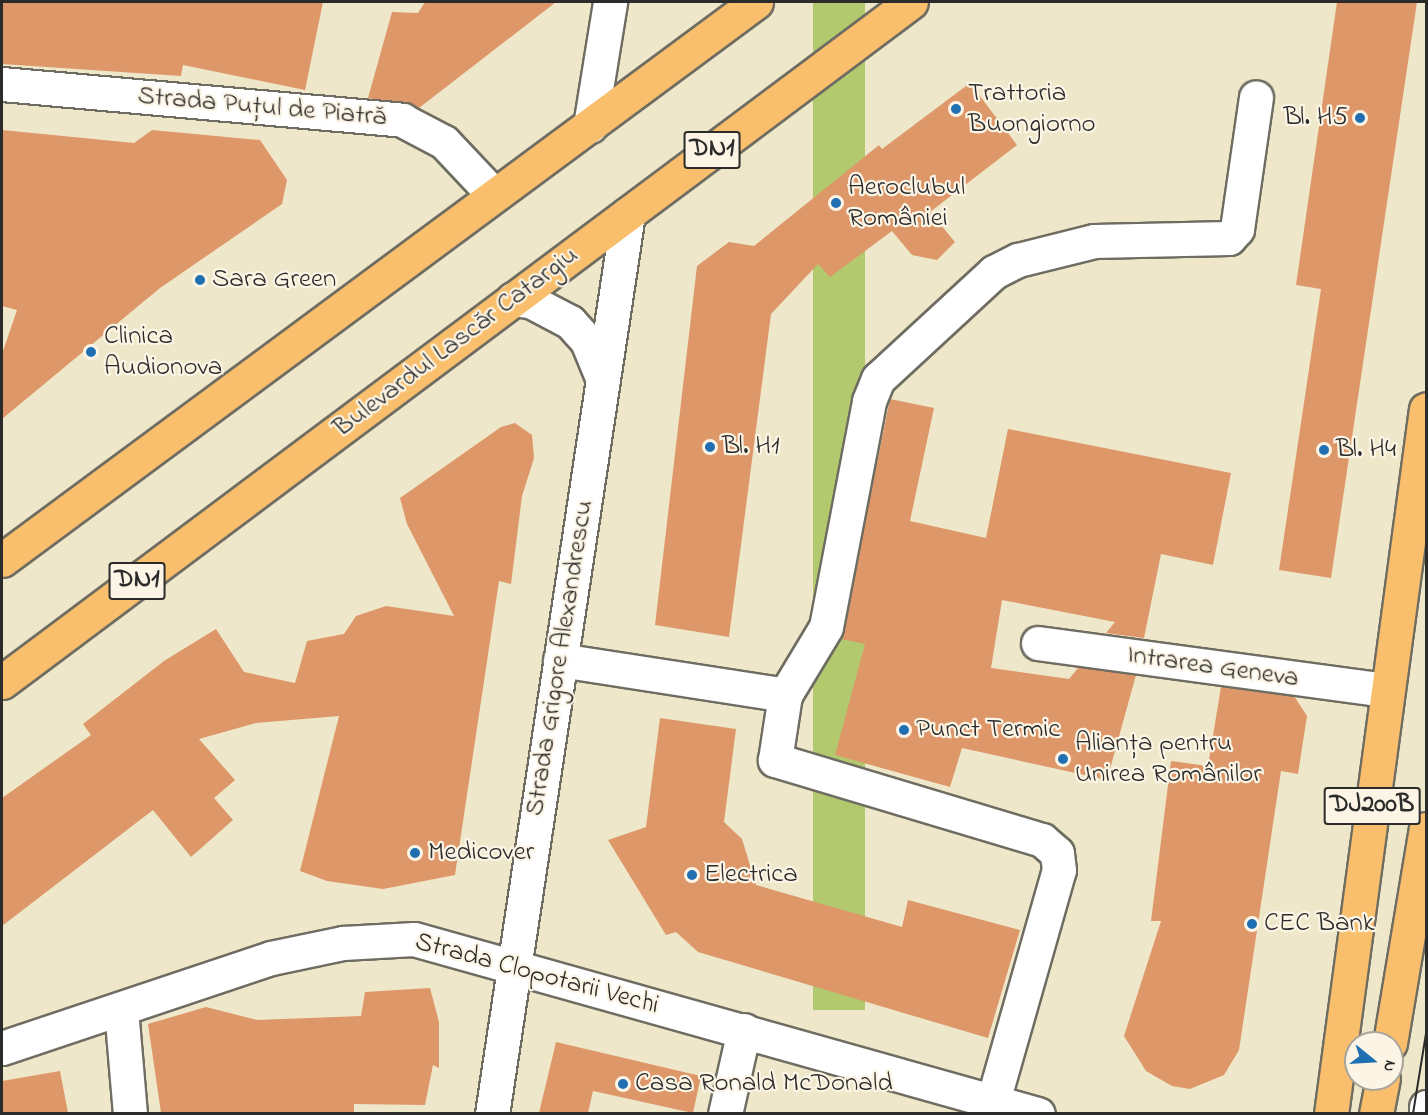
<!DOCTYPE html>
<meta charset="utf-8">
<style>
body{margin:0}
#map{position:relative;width:1428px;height:1115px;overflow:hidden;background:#eee7c9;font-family:"Indie Flower",sans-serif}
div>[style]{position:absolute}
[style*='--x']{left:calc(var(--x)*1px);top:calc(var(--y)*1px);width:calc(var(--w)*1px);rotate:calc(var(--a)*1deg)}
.green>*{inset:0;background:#b2c96e;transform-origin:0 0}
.building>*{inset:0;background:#de9769}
.roads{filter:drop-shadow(2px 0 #6f6d62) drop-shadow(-2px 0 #6f6d62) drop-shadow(0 2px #6f6d62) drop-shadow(0 -2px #6f6d62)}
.minor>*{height:33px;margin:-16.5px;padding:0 16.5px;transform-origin:16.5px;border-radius:16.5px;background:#fff}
.major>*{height:33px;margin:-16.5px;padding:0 16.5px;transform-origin:16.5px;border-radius:16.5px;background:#f9bf6d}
.tram>*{height:1.5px;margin:-0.75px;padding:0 0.75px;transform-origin:0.75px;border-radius:0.75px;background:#2b2b2b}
.dots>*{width:16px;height:16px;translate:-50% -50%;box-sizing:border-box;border:3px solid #fcf5e5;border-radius:50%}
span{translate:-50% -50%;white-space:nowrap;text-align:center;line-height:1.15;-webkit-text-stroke:4.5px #fcf5e5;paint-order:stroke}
.shield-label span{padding:2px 4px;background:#fcf5e5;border:2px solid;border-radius:4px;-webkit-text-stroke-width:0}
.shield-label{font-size:26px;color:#2b2b2b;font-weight:700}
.poi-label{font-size:27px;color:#2b2b2b}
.left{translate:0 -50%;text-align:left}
.right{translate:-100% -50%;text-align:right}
.street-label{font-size:27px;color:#2b2b2b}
.frame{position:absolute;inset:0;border:3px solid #2b2b2b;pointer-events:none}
.north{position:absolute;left:1344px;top:1031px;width:60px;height:60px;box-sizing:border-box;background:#fcf5e5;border:2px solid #a8a49b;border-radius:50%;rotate:108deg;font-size:16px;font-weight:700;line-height:24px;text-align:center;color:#2b2b2b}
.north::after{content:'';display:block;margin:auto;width:21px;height:27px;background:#1f6fb2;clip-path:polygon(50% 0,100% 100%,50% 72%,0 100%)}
</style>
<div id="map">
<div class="green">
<i style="left:813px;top:2px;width:52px;height:1008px"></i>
</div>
<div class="building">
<i style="clip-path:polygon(2px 2px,323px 2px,305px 90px,183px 65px,181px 76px,2px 64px)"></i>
<i style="clip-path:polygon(425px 2px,556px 2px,419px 108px,368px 98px,392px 12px,418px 13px)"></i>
<i style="clip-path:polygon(1337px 2px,1417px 2px,1331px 578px,1279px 570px,1321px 289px,1296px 285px)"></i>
<i style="clip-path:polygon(970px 83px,1017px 145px,930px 212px,955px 242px,937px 260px,912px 255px,892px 231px,830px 277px,818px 264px,771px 314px,729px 637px,655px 625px,697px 266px,729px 242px,754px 246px,879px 145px,882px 149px)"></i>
<i style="clip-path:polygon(2px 130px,134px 143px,152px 130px,260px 140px,287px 180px,282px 204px,160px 288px,2px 419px,2px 354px,17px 310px,2px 306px)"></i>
<i style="clip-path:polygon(890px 399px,934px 408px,910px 521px,986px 538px,1008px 429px,1231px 473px,1213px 565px,1161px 554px,1144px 638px,1106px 633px,1115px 622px,1002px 600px,991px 668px,1069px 679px,1079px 667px,1136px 675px,1107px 780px,962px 748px,950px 787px,835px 755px,865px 644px,841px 639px)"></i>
<i style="clip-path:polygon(515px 423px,532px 435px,534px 458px,522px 496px,511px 584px,499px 581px,455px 875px,383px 889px,327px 881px,300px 871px,339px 716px,256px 723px,199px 739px,235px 780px,214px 798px,233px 820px,191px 857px,153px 810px,2px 926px,2px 798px,91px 735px,83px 724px,164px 661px,216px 629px,244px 672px,295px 683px,307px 641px,344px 634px,356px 616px,386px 606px,454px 616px,407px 524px,400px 498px,501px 427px)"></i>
<i style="clip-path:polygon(1221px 687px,1294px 696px,1307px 716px,1298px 774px,1281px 771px,1239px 1050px,1224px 1075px,1190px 1089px,1172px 1086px,1146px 1071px,1124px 1036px,1161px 921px,1151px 921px,1171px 761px,1208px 766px)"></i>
<i style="clip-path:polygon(660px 718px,736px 729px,724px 822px,742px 839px,756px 885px,902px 927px,908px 900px,1020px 930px,988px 1038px,698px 952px,676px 932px,666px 935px,608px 840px,646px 827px)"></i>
<i style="clip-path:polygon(430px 988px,439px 1022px,439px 1068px,433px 1065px,425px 1105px,354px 1104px,354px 1113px,161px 1113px,148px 1024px,206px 1007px,257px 1020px,361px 1016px,365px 992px)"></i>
<i style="clip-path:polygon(556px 1042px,701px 1076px,693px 1113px,593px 1091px,588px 1113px,539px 1113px)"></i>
<i style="clip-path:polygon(60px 1071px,68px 1113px,2px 1113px,2px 1081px)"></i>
</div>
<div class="roads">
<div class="minor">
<i style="--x:2;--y:84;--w:402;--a:5.1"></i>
<i style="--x:402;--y:120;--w:47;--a:27.6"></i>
<i style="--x:444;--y:142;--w:73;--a:46.7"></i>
<i style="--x:590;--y:126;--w:126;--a:-80.8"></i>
<i style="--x:513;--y:299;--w:17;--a:7"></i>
<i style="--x:530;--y:301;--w:45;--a:27.7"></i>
<i style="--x:570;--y:322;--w:25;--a:48"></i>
<i style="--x:587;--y:341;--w:42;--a:67.7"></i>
<i style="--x:1038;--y:643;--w:352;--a:7.7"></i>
<i style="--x:560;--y:660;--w:228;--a:8.8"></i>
<i style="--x:121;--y:1009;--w:105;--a:85.1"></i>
<i style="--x:2;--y:1048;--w:284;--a:-18.5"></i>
<i style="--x:271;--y:958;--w:74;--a:-11.8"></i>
<i style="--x:343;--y:943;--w:71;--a:-3.2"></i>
<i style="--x:414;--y:939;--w:648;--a:15.67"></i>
<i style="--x:993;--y:1101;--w:240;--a:-74.1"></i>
<i style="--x:1059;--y:870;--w:17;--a:-97"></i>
<i style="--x:1057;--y:853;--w:20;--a:-139"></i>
<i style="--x:1042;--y:840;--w:279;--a:-163.3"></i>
<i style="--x:775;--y:760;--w:66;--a:-81.3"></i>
<i style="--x:785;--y:695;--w:79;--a:-58.9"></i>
<i style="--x:826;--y:627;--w:230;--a:-79.2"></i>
<i style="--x:869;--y:401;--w:24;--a:-68"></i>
<i style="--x:878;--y:379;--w:158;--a:-42.7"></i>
<i style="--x:994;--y:272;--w:27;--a:-27"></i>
<i style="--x:1018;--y:260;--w:78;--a:-14"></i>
<i style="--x:1094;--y:241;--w:135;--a:-1.3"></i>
<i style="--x:1229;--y:238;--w:12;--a:-48"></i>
<i style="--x:1237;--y:229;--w:133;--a:-81.8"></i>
<i style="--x:492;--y:1114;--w:910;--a:-81.41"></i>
<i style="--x:725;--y:1114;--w:86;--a:-77.3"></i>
<i style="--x:1426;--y:1114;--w:7;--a:-90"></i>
</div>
<div class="major">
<i style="--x:2;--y:560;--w:938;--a:-36.5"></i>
<i style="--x:2;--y:682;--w:1135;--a:-36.8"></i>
<i style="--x:1390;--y:1043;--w:217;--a:-80.5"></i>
<i style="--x:1331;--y:1114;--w:711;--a:-82.33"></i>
<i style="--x:1376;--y:1114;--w:36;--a:-79"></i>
</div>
</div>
<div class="tram">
<i style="--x:1413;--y:1114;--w:81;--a:-80.8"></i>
</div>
<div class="dots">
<i style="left:956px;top:109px;background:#1f6fb2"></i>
<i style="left:1360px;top:118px;background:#1f6fb2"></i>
<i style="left:836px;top:203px;background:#1f6fb2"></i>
<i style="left:200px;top:280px;background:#1f6fb2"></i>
<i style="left:91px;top:352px;background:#1f6fb2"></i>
<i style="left:710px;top:447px;background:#1f6fb2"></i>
<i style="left:1324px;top:450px;background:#1f6fb2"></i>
<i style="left:904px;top:730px;background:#1f6fb2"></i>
<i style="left:1063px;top:759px;background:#1f6fb2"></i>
<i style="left:415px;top:853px;background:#1f6fb2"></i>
<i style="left:692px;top:875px;background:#1f6fb2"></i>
<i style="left:1252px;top:924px;background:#1f6fb2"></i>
<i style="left:623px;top:1084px;background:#1f6fb2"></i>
</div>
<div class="shield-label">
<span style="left:712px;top:150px">DN1</span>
<span style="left:137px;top:581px">DN1</span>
<span style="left:1372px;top:806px">DJ200B</span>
</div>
<div class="poi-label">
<span class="left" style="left:968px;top:109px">Trattoria<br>Buongiorno</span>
<span class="right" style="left:1348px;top:118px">Bl. H5</span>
<span class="left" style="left:848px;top:203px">Aeroclubul<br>României</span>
<span class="left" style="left:212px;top:280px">Sara Green</span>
<span class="left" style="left:104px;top:352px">Clinica<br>Audionova</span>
<span class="left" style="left:722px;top:447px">Bl. H1</span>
<span class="left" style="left:1336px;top:450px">Bl. H4</span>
<span class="left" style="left:916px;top:730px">Punct Termic</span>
<span class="left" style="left:1075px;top:759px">Alianța pentru<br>Unirea Românilor</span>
<span class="left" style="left:428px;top:853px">Medicover</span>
<span class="left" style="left:704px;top:875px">Electrica</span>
<span class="left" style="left:1264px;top:924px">CEC Bank</span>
<span class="left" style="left:635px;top:1084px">Casa Ronald McDonald</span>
</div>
<div class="street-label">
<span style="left:262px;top:107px;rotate:5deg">Strada Puțul de Piatră</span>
<span style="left:456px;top:342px;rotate:-37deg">Bulevardul Lascăr Catargiu</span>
<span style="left:560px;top:658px;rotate:-81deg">Strada Grigore Alexandrescu</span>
<span style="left:1213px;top:667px;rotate:8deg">Intrarea Geneva</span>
<span style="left:537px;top:974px;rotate:15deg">Strada Clopotarii Vechi</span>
</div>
<div class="frame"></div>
<div class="north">N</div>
</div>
